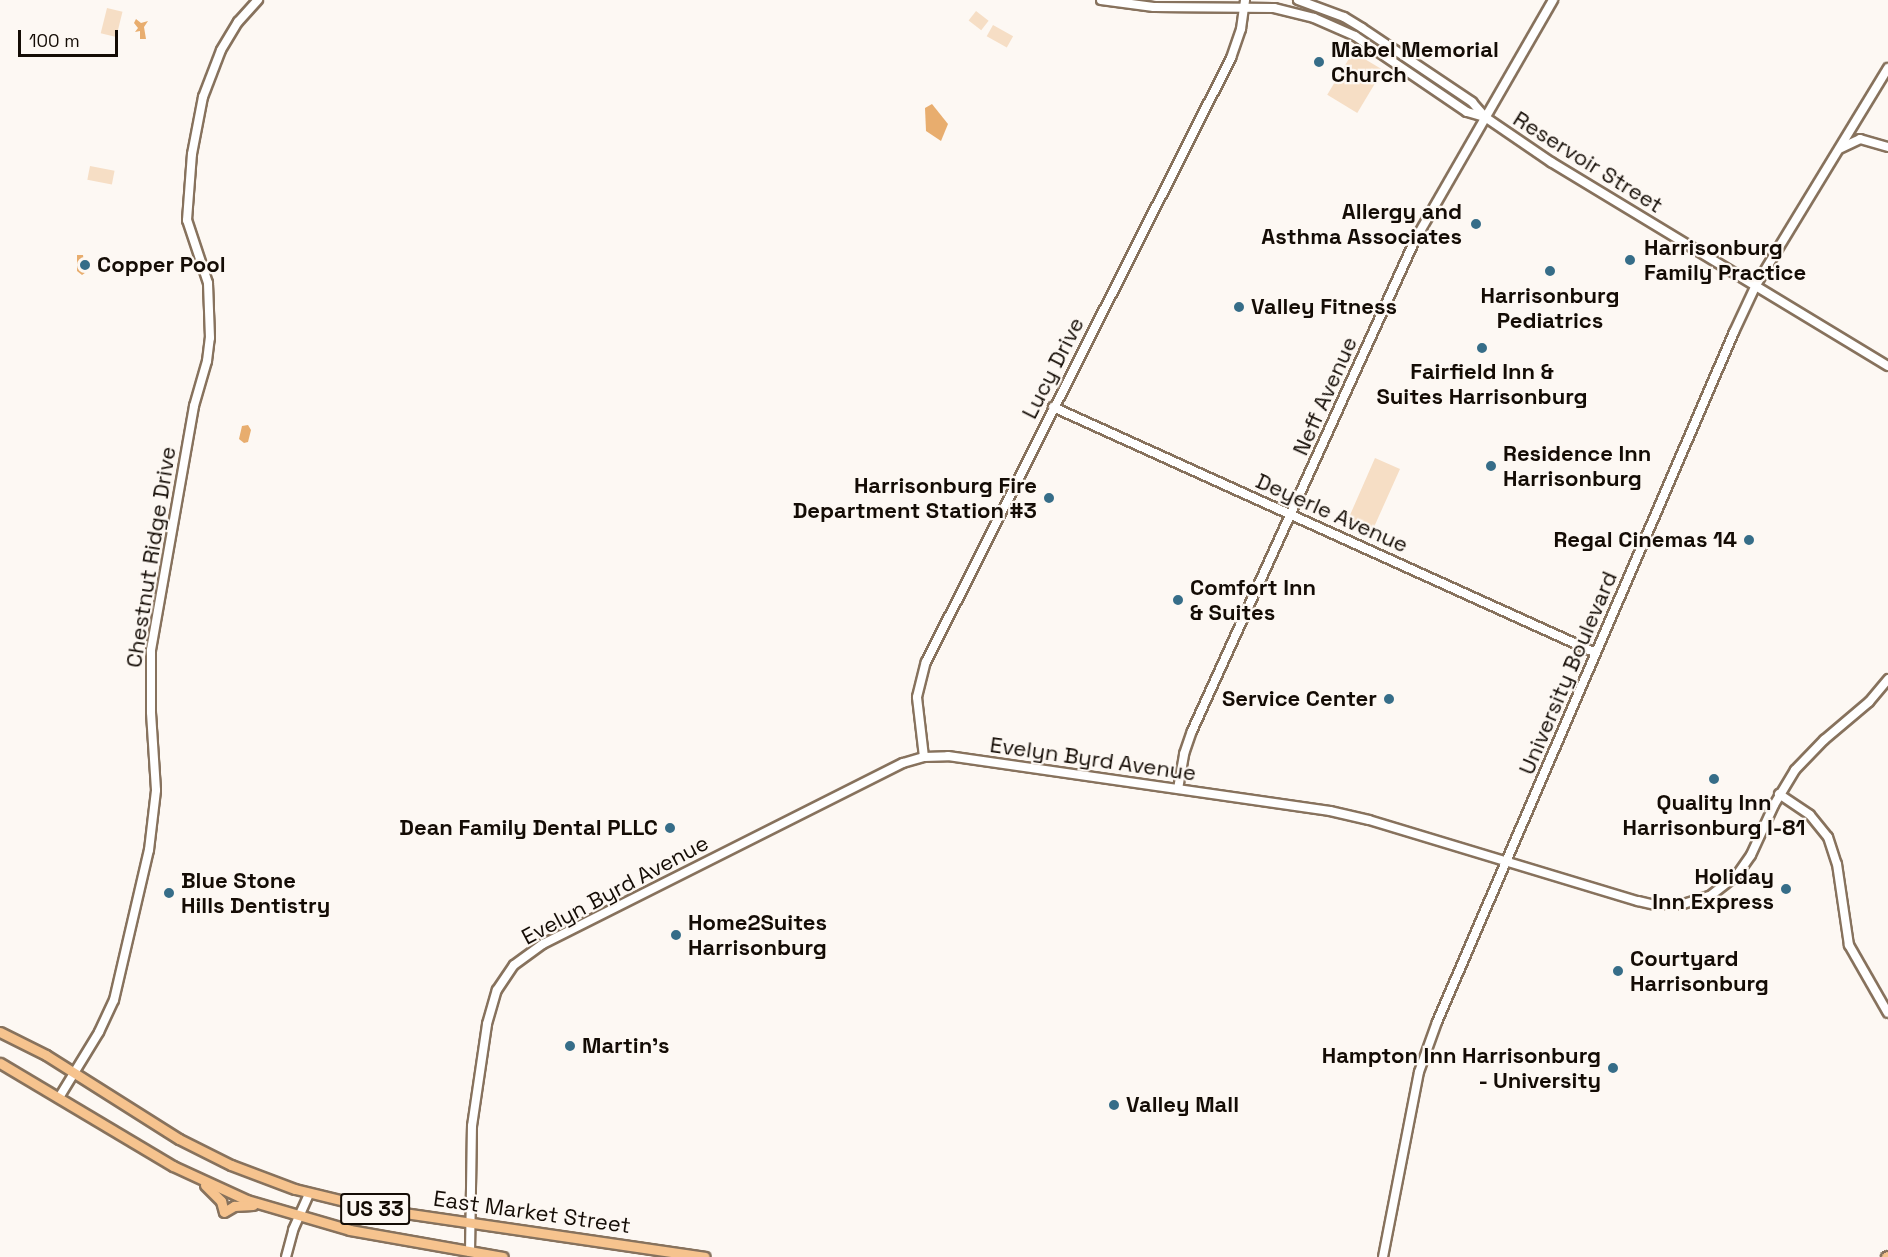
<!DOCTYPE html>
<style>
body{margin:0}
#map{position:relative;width:1888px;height:1257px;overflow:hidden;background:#fdf8f3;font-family:"Space Grotesk",sans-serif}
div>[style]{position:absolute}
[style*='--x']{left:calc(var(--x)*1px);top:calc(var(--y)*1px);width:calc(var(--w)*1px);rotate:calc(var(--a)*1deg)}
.green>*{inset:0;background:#f6dec5;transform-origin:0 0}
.water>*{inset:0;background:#e8ad6e}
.roads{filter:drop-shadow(2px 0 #87725d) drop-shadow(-2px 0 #87725d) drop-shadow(0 2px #87725d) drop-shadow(0 -2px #87725d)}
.secondary>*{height:8px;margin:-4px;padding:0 4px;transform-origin:4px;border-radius:4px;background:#fff}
.highway>*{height:9px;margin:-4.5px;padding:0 4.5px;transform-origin:4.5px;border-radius:4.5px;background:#f6c38e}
.dots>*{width:16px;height:16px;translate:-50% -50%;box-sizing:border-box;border:3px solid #fdf8f3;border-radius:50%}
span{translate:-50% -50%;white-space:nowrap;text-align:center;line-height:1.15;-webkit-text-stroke:4.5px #fdf8f3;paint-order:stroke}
.shield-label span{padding:2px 4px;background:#fdf8f3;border:2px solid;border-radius:4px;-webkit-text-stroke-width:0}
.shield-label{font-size:21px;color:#140c05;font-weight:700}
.poi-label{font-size:22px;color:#140c05;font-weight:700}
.left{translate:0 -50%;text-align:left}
.right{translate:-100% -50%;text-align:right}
.street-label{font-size:22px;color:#140c05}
.scale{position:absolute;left:18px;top:30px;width:100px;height:27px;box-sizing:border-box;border:3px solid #140c05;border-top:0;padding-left:8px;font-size:18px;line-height:21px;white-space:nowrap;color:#140c05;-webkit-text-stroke:4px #fdf8f3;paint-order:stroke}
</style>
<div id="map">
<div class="green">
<i style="left:107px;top:8px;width:16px;height:26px;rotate:14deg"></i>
<i style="left:976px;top:11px;width:16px;height:12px;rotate:38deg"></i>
<i style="left:993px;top:25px;width:23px;height:13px;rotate:29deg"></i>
<i style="left:1353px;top:52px;width:35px;height:50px;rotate:31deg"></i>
<i style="left:90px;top:166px;width:25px;height:14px;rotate:11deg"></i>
<i style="clip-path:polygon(1375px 458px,1400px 469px,1370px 536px,1342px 523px,1346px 514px,1350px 515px)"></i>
</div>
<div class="water">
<i style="clip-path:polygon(136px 19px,141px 23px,148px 21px,144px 27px,146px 39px,140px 39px,140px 31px,135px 32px,138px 28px,134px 23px)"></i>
<i style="clip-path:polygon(932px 104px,948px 124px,941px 141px,926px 131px,925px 108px)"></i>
<i style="clip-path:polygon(77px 255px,83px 255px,84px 263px,92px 265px,92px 268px,82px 275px,77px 271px)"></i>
<i style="clip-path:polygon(248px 425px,251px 430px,248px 442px,244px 443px,239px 439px,242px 426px)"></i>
</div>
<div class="roads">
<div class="secondary">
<i style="--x:1101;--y:0;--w:53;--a:7.5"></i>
<i style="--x:1154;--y:7;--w:120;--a:0.5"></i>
<i style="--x:1274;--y:8;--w:41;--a:14"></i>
<i style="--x:1314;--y:18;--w:45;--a:23.7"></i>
<i style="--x:1355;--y:36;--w:135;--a:34.2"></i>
<i style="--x:1467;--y:112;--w:18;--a:16"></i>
<i style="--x:1298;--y:0;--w:49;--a:20.3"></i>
<i style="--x:1344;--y:17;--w:21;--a:31"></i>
<i style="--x:1362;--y:28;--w:133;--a:33.9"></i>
<i style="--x:1472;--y:102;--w:20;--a:49"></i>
<i style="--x:1485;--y:117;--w:80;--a:34.3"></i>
<i style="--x:1551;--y:162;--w:394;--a:31.2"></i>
<i style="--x:1841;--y:148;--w:21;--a:-25"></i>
<i style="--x:1860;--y:139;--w:29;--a:16"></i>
<i style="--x:1053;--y:407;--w:596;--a:24.37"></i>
<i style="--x:924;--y:757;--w:60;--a:-96.7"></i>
<i style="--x:917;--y:697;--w:36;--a:-76"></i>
<i style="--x:926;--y:662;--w:677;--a:-63.21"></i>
<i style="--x:1231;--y:58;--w:31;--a:-71"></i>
<i style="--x:1241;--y:29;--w:29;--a:-82"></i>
<i style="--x:1178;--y:789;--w:36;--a:-80"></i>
<i style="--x:1184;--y:754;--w:24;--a:-71"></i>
<i style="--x:1192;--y:731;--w:539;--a:-65.57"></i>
<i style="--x:1415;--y:240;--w:277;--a:-60.1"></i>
<i style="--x:1779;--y:794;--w:37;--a:34"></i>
<i style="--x:1810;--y:815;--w:28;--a:51"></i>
<i style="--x:1828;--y:837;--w:28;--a:72"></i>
<i style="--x:1837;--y:864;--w:82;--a:81.6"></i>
<i style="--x:1849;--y:945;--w:78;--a:60.2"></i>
<i style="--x:60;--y:1096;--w:75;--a:-58.6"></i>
<i style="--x:99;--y:1032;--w:35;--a:-65"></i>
<i style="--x:114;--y:1000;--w:154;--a:-76.9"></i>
<i style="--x:149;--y:850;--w:60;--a:-83.3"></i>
<i style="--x:156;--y:790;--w:78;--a:-93.7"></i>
<i style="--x:151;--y:712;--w:62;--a:-90"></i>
<i style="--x:151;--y:650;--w:248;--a:-80"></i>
<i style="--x:194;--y:406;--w:47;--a:-73.9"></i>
<i style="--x:207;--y:361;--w:23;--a:-83"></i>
<i style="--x:210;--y:338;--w:55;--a:-92.1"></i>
<i style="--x:208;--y:283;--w:66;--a:-108.4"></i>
<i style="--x:187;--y:220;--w:66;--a:-85.7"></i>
<i style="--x:192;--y:154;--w:58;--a:-79.1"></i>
<i style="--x:203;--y:97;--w:50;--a:-69"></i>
<i style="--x:221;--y:50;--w:33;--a:-59"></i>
<i style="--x:238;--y:22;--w:30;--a:-48"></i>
<i style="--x:470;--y:1252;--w:126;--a:-89.1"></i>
<i style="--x:472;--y:1126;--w:103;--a:-81.6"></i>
<i style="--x:487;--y:1024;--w:35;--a:-74"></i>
<i style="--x:497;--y:990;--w:30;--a:-56"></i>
<i style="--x:514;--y:965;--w:36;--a:-36"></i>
<i style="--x:543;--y:944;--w:403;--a:-26.7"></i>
<i style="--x:903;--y:763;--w:22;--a:-16"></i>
<i style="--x:924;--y:757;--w:24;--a:-2"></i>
<i style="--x:948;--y:756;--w:386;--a:8.2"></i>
<i style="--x:1330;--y:811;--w:40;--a:13"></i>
<i style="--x:1369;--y:820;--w:281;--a:16.8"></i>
<i style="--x:1638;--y:901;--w:18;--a:13"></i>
<i style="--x:1656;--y:905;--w:24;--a:0"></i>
<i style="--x:1680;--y:905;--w:31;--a:-17"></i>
<i style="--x:1710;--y:896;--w:34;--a:-38"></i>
<i style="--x:1737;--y:875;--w:24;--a:-55"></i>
<i style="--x:1751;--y:855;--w:55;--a:-65.3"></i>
<i style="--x:1774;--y:805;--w:41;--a:-59"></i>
<i style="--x:1795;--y:770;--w:42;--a:-46"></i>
<i style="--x:1824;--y:740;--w:59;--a:-40.2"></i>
<i style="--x:1869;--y:702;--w:30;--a:-50"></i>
<i style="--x:286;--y:1257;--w:28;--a:-75"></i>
<i style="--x:293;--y:1230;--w:39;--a:-66"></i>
<i style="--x:1383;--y:1257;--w:188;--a:-79"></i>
<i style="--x:1419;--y:1072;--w:53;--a:-70.2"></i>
<i style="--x:1437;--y:1022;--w:751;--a:-66.71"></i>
<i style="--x:1734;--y:332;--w:52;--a:-64.9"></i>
<i style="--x:1756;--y:285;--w:254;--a:-58.7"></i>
</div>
<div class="highway">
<i style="--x:0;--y:1032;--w:51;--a:26.6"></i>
<i style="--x:46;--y:1055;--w:157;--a:32.3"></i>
<i style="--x:179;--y:1139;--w:58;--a:26.6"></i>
<i style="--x:231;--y:1165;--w:68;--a:20.6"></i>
<i style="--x:295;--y:1189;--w:84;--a:13.7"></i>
<i style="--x:377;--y:1209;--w:331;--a:8.3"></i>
<i style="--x:0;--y:1063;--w:201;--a:30.8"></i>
<i style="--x:173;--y:1166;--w:81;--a:24.7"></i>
<i style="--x:247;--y:1200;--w:107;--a:16.2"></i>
<i style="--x:350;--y:1230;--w:155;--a:10"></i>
<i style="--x:205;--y:1185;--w:23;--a:45"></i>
<i style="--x:221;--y:1201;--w:11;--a:75"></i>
<i style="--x:224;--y:1212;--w:12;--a:-31"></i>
<i style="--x:234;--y:1206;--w:19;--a:-3"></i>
<i style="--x:1886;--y:1257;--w:2;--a:-27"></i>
</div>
</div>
<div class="dots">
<i style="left:1319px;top:62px;background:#366d88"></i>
<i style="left:1476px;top:224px;background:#366d88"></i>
<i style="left:1630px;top:260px;background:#366d88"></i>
<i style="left:85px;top:265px;background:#366d88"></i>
<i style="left:1550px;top:271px;background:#366d88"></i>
<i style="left:1239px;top:307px;background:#366d88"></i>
<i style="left:1482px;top:348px;background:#366d88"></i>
<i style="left:1491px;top:466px;background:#366d88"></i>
<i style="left:1049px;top:498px;background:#366d88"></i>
<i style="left:1749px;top:540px;background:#366d88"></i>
<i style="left:1178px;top:600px;background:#366d88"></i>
<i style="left:1389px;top:699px;background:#366d88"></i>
<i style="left:1714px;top:779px;background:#366d88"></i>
<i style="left:670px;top:828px;background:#366d88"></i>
<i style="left:1786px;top:889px;background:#366d88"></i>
<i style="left:169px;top:893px;background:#366d88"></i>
<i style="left:676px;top:935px;background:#366d88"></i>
<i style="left:1618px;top:971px;background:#366d88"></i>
<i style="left:570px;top:1046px;background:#366d88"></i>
<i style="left:1613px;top:1068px;background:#366d88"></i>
<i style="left:1114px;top:1105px;background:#366d88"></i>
</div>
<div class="shield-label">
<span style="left:375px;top:1209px">US 33</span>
</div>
<div class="poi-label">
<span class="left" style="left:1331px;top:62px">Mabel Memorial<br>Church</span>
<span class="right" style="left:1462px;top:224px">Allergy and<br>Asthma Associates</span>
<span class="left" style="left:1644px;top:260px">Harrisonburg<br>Family Practice</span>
<span class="left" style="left:97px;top:265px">Copper Pool</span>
<span style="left:1550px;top:308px">Harrisonburg<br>Pediatrics</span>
<span class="left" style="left:1251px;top:307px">Valley Fitness</span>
<span style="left:1482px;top:384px">Fairfield Inn &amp;<br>Suites Harrisonburg</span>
<span class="left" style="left:1503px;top:466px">Residence Inn<br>Harrisonburg</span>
<span class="right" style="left:1037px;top:498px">Harrisonburg Fire<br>Department Station #3</span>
<span class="right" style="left:1737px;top:540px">Regal Cinemas 14</span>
<span class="left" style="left:1190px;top:600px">Comfort Inn<br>&amp; Suites</span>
<span class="right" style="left:1377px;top:699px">Service Center</span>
<span style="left:1714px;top:815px">Quality Inn<br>Harrisonburg I-81</span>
<span class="right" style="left:658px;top:828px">Dean Family Dental PLLC</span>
<span class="right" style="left:1774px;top:889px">Holiday<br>Inn Express</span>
<span class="left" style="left:181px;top:893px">Blue Stone<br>Hills Dentistry</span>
<span class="left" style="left:688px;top:935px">Home2Suites<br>Harrisonburg</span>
<span class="left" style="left:1630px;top:971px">Courtyard<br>Harrisonburg</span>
<span class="left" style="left:582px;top:1046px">Martin's</span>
<span class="right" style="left:1601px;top:1068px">Hampton Inn Harrisonburg<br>- University</span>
<span class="left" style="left:1126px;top:1105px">Valley Mall</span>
</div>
<div class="street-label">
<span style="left:1588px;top:162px;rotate:32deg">Reservoir Street</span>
<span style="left:1053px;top:368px;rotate:-63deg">Lucy Drive</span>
<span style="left:1325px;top:396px;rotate:-66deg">Neff Avenue</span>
<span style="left:1332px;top:513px;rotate:24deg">Deyerle Avenue</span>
<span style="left:151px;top:557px;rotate:-81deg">Chestnut Ridge Drive</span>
<span style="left:1568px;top:673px;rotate:-67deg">University Boulevard</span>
<span style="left:1093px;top:759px;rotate:8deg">Evelyn Byrd Avenue</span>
<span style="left:615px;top:890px;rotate:-28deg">Evelyn Byrd Avenue</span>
<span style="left:532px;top:1212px;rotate:8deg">East Market Street</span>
</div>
<div class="scale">100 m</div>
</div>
